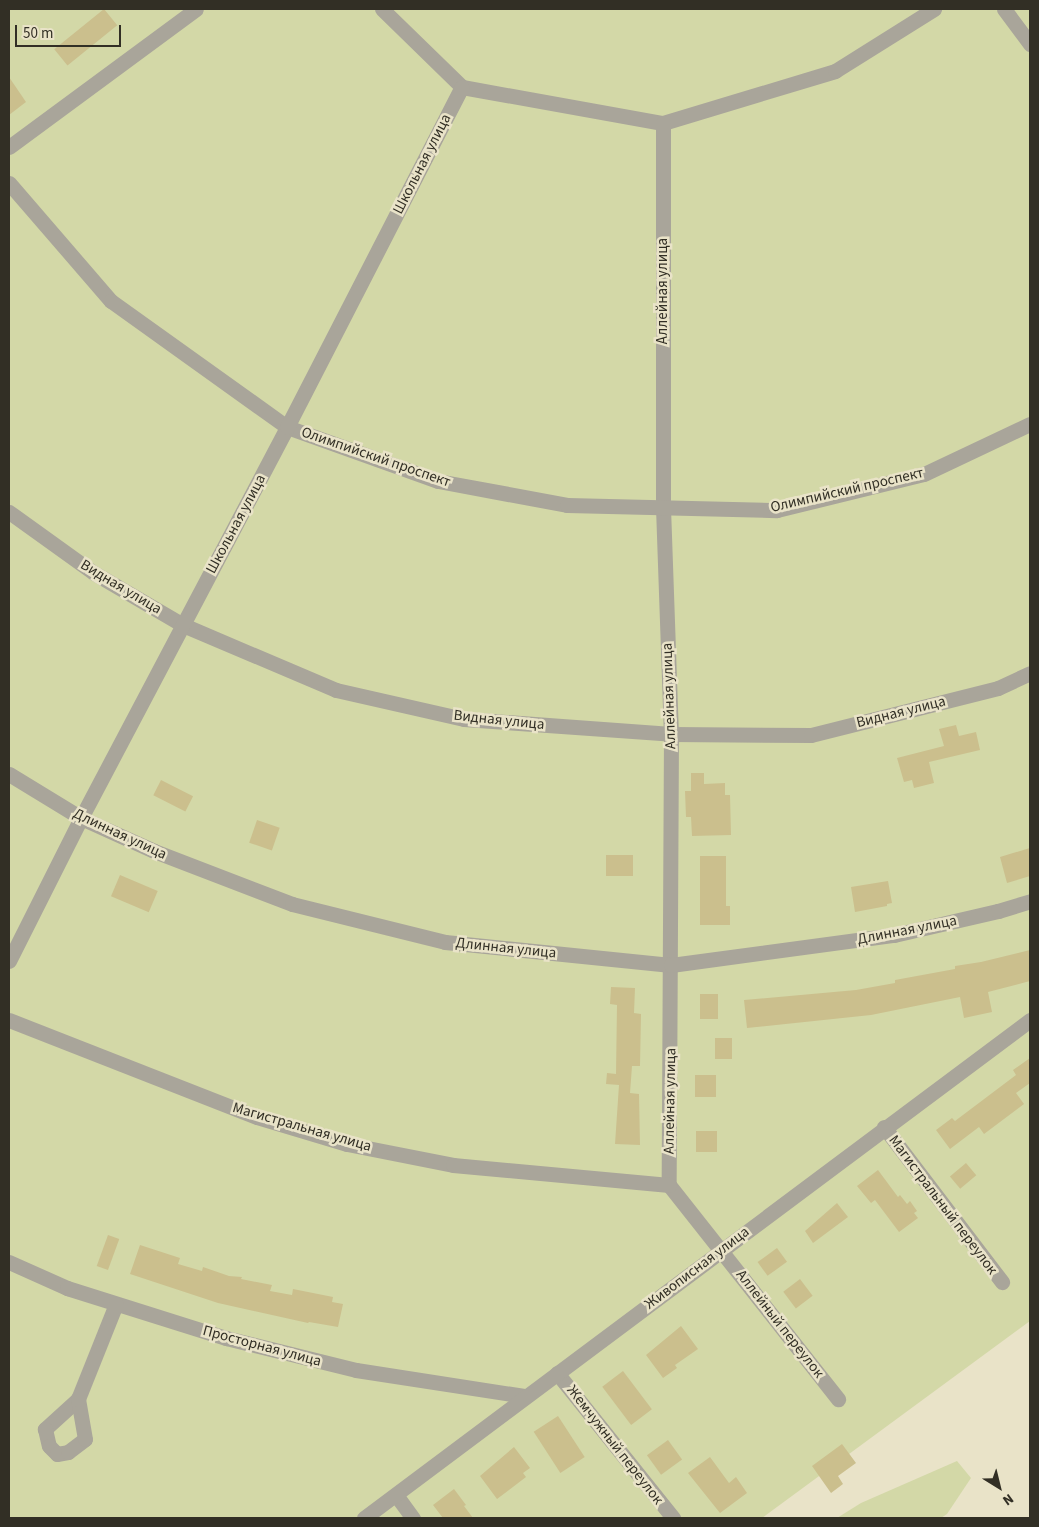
<!DOCTYPE html>
<meta charset="utf-8">
<style>
body{margin:0}
#map{position:relative;width:1039px;height:1527px;overflow:hidden;background:#e9e3c8;font-family:"Source Sans 3",sans-serif}
div>[style]{position:absolute}
[style*='--x']{left:calc(var(--x)*1px);top:calc(var(--y)*1px);width:calc(var(--w)*1px);rotate:calc(var(--a)*1deg)}
.green>*{inset:0;background:#d3d8a7}
.building>*{inset:0;background:#cbbf8d;transform-origin:0 0}
.minor>*{height:15px;margin:-7.5px;padding:0 7.5px;transform-origin:7.5px;border-radius:7.5px;background:#a9a59a}
span{translate:-50% -50%;white-space:nowrap;text-align:center;line-height:1.15;-webkit-text-stroke:5px #e9e3c8;paint-order:stroke}
.street-label{font-size:15px;color:#322f25}
.frame{position:absolute;inset:0;border:10px solid #322f25;pointer-events:none}
.north{position:absolute;left:974px;top:1462px;width:50px;height:50px;-webkit-text-stroke:4px #e9e3c8;paint-order:stroke;rotate:144deg;font-size:14px;font-weight:700;line-height:20px;text-align:center;color:#322f25}
.north::after{content:'';display:block;margin:auto;width:18px;height:22px;background:#322f25;clip-path:polygon(50% 0,100% 100%,50% 72%,0 100%)}
.scale{position:absolute;left:15px;top:25px;width:106px;height:22px;box-sizing:border-box;border:2px solid #322f25;border-top:0;padding-left:6px;font-size:15px;line-height:18px;white-space:nowrap;color:#322f25;-webkit-text-stroke:4px #e9e3c8;paint-order:stroke}
</style>
<div id="map">
<div class="green">
<i style="clip-path:polygon(9px 9px,1030px 9px,1030px 1321px,762px 1518px,9px 1518px)"></i>
<i style="clip-path:polygon(957px 1461px,971px 1478px,947px 1514px,941px 1518px,837px 1518px,861px 1503px)"></i>
</div>
<div class="building">
<i style="left:104px;top:9px;width:21px;height:64px;rotate:51deg"></i>
<i style="clip-path:polygon(9px 77px,26px 102px,9px 115px)"></i>
<i style="clip-path:polygon(956px 725px,959px 736px,976px 732px,980px 750px,929px 762px,934px 783px,914px 788px,912px 780px,904px 782px,897px 758px,944px 746px,939px 729px)"></i>
<i style="clip-path:polygon(691px 773px,704px 773px,704px 784px,725px 783px,725px 795px,730px 795px,731px 835px,692px 836px,691px 817px,686px 817px,685px 791px,691px 791px)"></i>
<i style="left:161px;top:780px;width:36px;height:17px;rotate:27deg"></i>
<i style="left:257px;top:820px;width:24px;height:24px;rotate:19deg"></i>
<i style="clip-path:polygon(1030px 848px,1030px 876px,1007px 883px,1000px 857px)"></i>
<i style="left:633px;top:855px;width:21px;height:27px;rotate:90deg"></i>
<i style="clip-path:polygon(700px 856px,726px 856px,726px 906px,730px 906px,730px 925px,700px 925px)"></i>
<i style="left:120px;top:875px;width:41px;height:23px;rotate:23deg"></i>
<i style="clip-path:polygon(888px 881px,892px 903px,887px 904px,887px 906px,855px 912px,851px 887px)"></i>
<i style="clip-path:polygon(1030px 950px,1030px 981px,988px 992px,992px 1012px,964px 1018px,960px 997px,871px 1015px,747px 1028px,744px 1000px,856px 990px,895px 983px,895px 980px,955px 969px,955px 966px,981px 962px)"></i>
<i style="clip-path:polygon(611px 987px,635px 988px,634px 1013px,641px 1014px,640px 1066px,632px 1066px,630px 1093px,639px 1094px,640px 1145px,615px 1144px,619px 1085px,606px 1084px,607px 1073px,616px 1074px,617px 1005px,610px 1004px)"></i>
<i style="left:700px;top:994px;width:18px;height:25px"></i>
<i style="left:715px;top:1038px;width:17px;height:21px"></i>
<i style="clip-path:polygon(1030px 1058px,1030px 1083px,1016px 1093px,1024px 1104px,984px 1134px,979px 1127px,950px 1149px,936px 1130px,952px 1118px,955px 1121px,1016px 1075px,1013px 1070px)"></i>
<i style="left:695px;top:1075px;width:21px;height:22px"></i>
<i style="left:696px;top:1131px;width:21px;height:21px"></i>
<i style="left:966px;top:1163px;width:16px;height:21px;rotate:50deg"></i>
<i style="clip-path:polygon(878px 1170px,898px 1197px,900px 1195px,907px 1204px,910px 1201px,917px 1211px,914px 1213px,918px 1218px,899px 1232px,875px 1200px,871px 1203px,857px 1186px)"></i>
<i style="clip-path:polygon(837px 1203px,848px 1217px,813px 1243px,805px 1231px)"></i>
<i style="left:108px;top:1235px;width:12px;height:33px;rotate:20deg"></i>
<i style="clip-path:polygon(140px 1245px,180px 1258px,178px 1264px,202px 1271px,203px 1267px,229px 1276px,242px 1277px,241px 1279px,272px 1285px,270px 1291px,292px 1295px,293px 1289px,333px 1297px,332px 1302px,343px 1304px,338px 1327px,309px 1322px,308px 1323px,218px 1303px,130px 1274px)"></i>
<i style="left:777px;top:1248px;width:17px;height:24px;rotate:54deg"></i>
<i style="left:800px;top:1279px;width:21px;height:21px;rotate:53deg"></i>
<i style="clip-path:polygon(681px 1326px,698px 1349px,675px 1365px,677px 1368px,663px 1378px,646px 1355px)"></i>
<i style="left:623px;top:1371px;width:48px;height:26px;rotate:53deg"></i>
<i style="left:558px;top:1416px;width:49px;height:29px;rotate:57deg"></i>
<i style="left:668px;top:1440px;width:24px;height:26px;rotate:54deg"></i>
<i style="clip-path:polygon(842px 1444px,856px 1463px,838px 1476px,843px 1484px,831px 1493px,812px 1466px)"></i>
<i style="clip-path:polygon(514px 1447px,530px 1468px,523px 1473px,526px 1477px,497px 1499px,480px 1476px)"></i>
<i style="clip-path:polygon(710px 1457px,729px 1483px,736px 1477px,747px 1493px,720px 1513px,688px 1473px)"></i>
<i style="clip-path:polygon(454px 1489px,466px 1505px,464px 1506px,473px 1518px,443px 1518px,433px 1505px)"></i>
</div>
<div class="minor">
<i style="--x:382;--y:9;--w:112;--a:44.3"></i>
<i style="--x:462;--y:87;--w:204;--a:10.2"></i>
<i style="--x:663;--y:123;--w:180;--a:-16.8"></i>
<i style="--x:835;--y:71;--w:117;--a:-32.1"></i>
<i style="--x:1004;--y:9;--w:44;--a:53.4"></i>
<i style="--x:663;--y:123;--w:384;--a:90"></i>
<i style="--x:663;--y:507;--w:227;--a:88"></i>
<i style="--x:671;--y:734;--w:451;--a:90.3"></i>
<i style="--x:669;--y:1185;--w:273;--a:51.7"></i>
<i style="--x:9;--y:147;--w:232;--a:-36.4"></i>
<i style="--x:9;--y:183;--w:156;--a:49.2"></i>
<i style="--x:111;--y:301;--w:216;--a:35.6"></i>
<i style="--x:287;--y:427;--w:160;--a:19.7"></i>
<i style="--x:438;--y:481;--w:131;--a:10.5"></i>
<i style="--x:567;--y:505;--w:210;--a:1.4"></i>
<i style="--x:777;--y:510;--w:151;--a:-13.8"></i>
<i style="--x:924;--y:474;--w:117;--a:-25.3"></i>
<i style="--x:9;--y:512;--w:105;--a:35.7"></i>
<i style="--x:94;--y:573;--w:103;--a:30.3"></i>
<i style="--x:183;--y:625;--w:166;--a:23"></i>
<i style="--x:336;--y:690;--w:131;--a:12.8"></i>
<i style="--x:464;--y:719;--w:208;--a:4.1"></i>
<i style="--x:671;--y:734;--w:140;--a:0.4"></i>
<i style="--x:811;--y:735;--w:193;--a:-14.1"></i>
<i style="--x:998;--y:688;--w:35;--a:-25"></i>
<i style="--x:9;--y:774;--w:84;--a:31.4"></i>
<i style="--x:81;--y:818;--w:80;--a:24.3"></i>
<i style="--x:154;--y:851;--w:148;--a:21"></i>
<i style="--x:292;--y:904;--w:158;--a:13.9"></i>
<i style="--x:445;--y:942;--w:227;--a:5.8"></i>
<i style="--x:671;--y:965;--w:225;--a:-7.7"></i>
<i style="--x:894;--y:935;--w:107;--a:-13"></i>
<i style="--x:998;--y:911;--w:34;--a:-17"></i>
<i style="--x:9;--y:961;--w:160;--a:-63.3"></i>
<i style="--x:81;--y:818;--w:442;--a:-62.2"></i>
<i style="--x:287;--y:427;--w:382;--a:-62.8"></i>
<i style="--x:9;--y:1020;--w:266;--a:21.4"></i>
<i style="--x:257;--y:1117;--w:94;--a:16.7"></i>
<i style="--x:347;--y:1144;--w:108;--a:11.2"></i>
<i style="--x:453;--y:1165;--w:217;--a:5.3"></i>
<i style="--x:884;--y:1127;--w:195;--a:52.7"></i>
<i style="--x:9;--y:1262;--w:64;--a:24.1"></i>
<i style="--x:67;--y:1288;--w:167;--a:17.5"></i>
<i style="--x:226;--y:1338;--w:134;--a:13.8"></i>
<i style="--x:356;--y:1370;--w:170;--a:8.8"></i>
<i style="--x:557;--y:1373;--w:186;--a:51.3"></i>
<i style="--x:78;--y:1399;--w:45;--a:137.7"></i>
<i style="--x:45;--y:1429;--w:17;--a:77"></i>
<i style="--x:49;--y:1446;--w:11;--a:45"></i>
<i style="--x:57;--y:1454;--w:11;--a:-10"></i>
<i style="--x:68;--y:1452;--w:21;--a:-37"></i>
<i style="--x:85;--y:1439;--w:41;--a:-99.9"></i>
<i style="--x:78;--y:1399;--w:102;--a:-68.2"></i>
<i style="--x:396;--y:1495;--w:29;--a:54"></i>
<i style="--x:364;--y:1518;--w:832;--a:-36.79"></i>
</div>
<div class="street-label">
<span style="left:422px;top:164px;rotate:-63deg">Школьная улица</span>
<span style="left:663px;top:291px;rotate:-90deg">Аллейная улица</span>
<span style="left:376px;top:457px;rotate:19deg">Олимпийский проспект</span>
<span style="left:847px;top:490px;rotate:-13deg">Олимпийский проспект</span>
<span style="left:236px;top:524px;rotate:-62deg">Школьная улица</span>
<span style="left:121px;top:587px;rotate:31deg">Видная улица</span>
<span style="left:669px;top:696px;rotate:-92deg">Аллейная улица</span>
<span style="left:901px;top:712px;rotate:-14deg">Видная улица</span>
<span style="left:499px;top:720px;rotate:6deg">Видная улица</span>
<span style="left:120px;top:834px;rotate:25deg">Длинная улица</span>
<span style="left:907px;top:930px;rotate:-11deg">Длинная улица</span>
<span style="left:506px;top:948px;rotate:6deg">Длинная улица</span>
<span style="left:670px;top:1101px;rotate:-89deg">Аллейная улица</span>
<span style="left:302px;top:1127px;rotate:16deg">Магистральная улица</span>
<span style="left:943px;top:1205px;rotate:53deg">Магистральный переулок</span>
<span style="left:697px;top:1268px;rotate:-37deg">Живописная улица</span>
<span style="left:780px;top:1324px;rotate:52deg">Аллейный переулок</span>
<span style="left:262px;top:1346px;rotate:15deg">Просторная улица</span>
<span style="left:615px;top:1445px;rotate:52deg">Жемчужный переулок</span>
</div>
<div class="frame"></div>
<div class="north">N</div>
<div class="scale">50 m</div>
</div>
